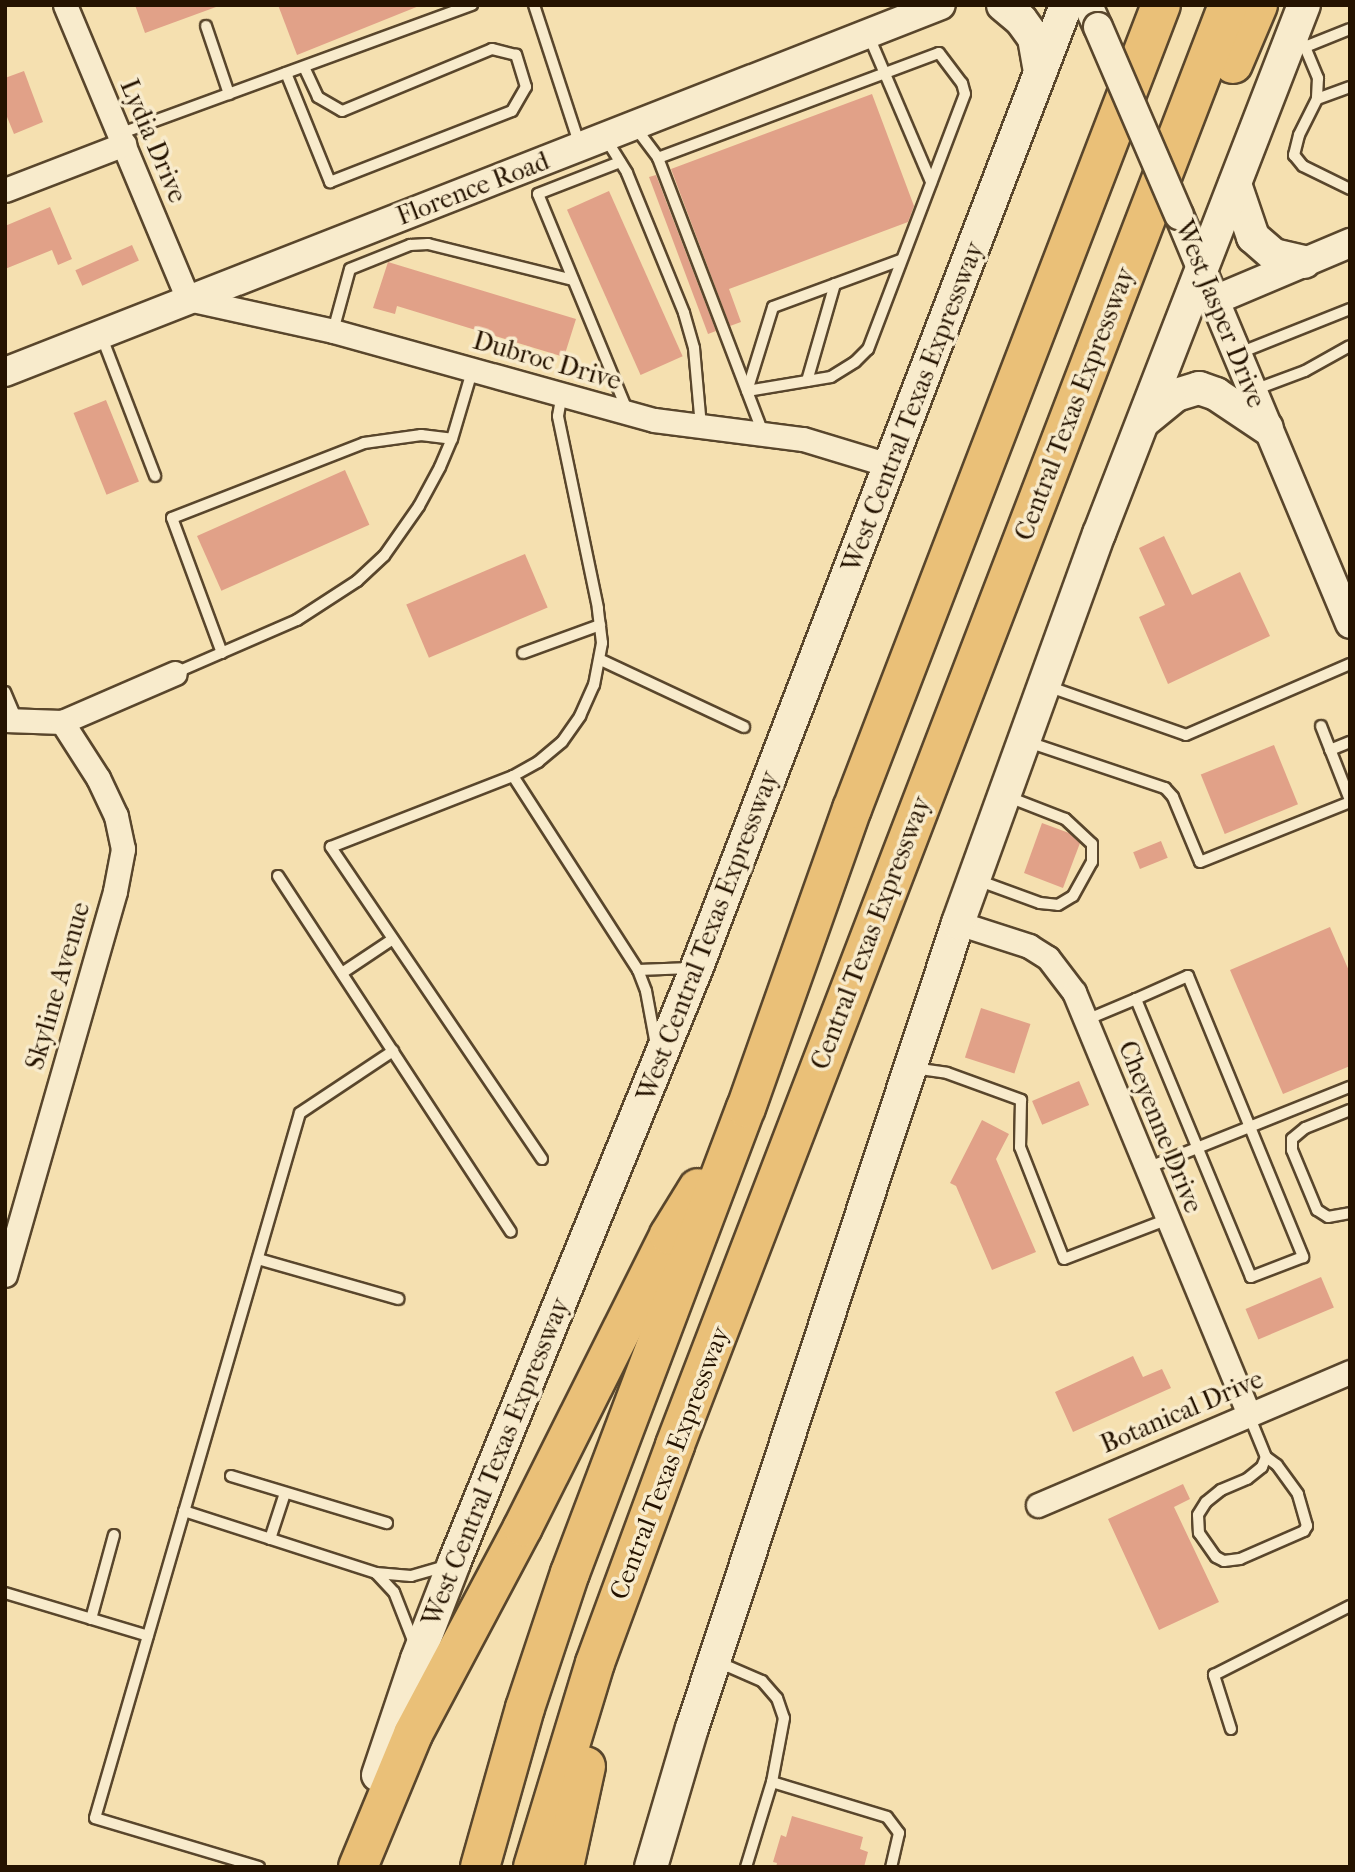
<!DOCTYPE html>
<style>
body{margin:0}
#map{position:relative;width:1355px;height:1872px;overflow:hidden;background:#f5e0b0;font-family:"IM FELL French Canon",serif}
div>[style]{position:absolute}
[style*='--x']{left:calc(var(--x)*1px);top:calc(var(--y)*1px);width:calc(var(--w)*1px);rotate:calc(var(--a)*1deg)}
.building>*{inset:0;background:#e1a188;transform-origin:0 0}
.roads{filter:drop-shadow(2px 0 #59462c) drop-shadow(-2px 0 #59462c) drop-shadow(0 2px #59462c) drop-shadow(0 -2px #59462c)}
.service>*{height:10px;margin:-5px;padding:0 5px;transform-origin:5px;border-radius:5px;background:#f8ebcc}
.minor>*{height:23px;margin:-11.5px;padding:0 11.5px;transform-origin:11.5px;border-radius:11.5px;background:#f8ebcc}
.tertiary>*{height:28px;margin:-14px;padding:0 14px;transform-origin:14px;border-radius:14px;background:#f8ebcc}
.secondary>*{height:32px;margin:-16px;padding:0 16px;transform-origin:16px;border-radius:16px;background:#f8ebcc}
.motorway>*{height:38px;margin:-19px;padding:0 19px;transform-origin:19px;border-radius:19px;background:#eac078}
.bridges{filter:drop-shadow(2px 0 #59462c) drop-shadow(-2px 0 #59462c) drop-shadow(0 2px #59462c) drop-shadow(0 -2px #59462c)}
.tertiary-bridge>*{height:28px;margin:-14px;padding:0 14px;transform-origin:14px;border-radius:14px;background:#f8ebcc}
span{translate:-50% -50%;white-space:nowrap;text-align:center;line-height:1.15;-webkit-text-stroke:7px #f8ebcc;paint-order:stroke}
.street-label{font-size:26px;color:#251300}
.frame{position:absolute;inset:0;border:7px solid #251300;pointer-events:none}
</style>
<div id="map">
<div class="building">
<i style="clip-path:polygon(135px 5px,216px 5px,216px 7px,145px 33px)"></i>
<i style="clip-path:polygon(278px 5px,419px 5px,419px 6px,297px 55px)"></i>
<i style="clip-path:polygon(24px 71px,43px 122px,14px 134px,5px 112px,5px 78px)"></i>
<i style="clip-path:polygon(872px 94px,914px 206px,908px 222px,729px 289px,741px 322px,730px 326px,671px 169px)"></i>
<i style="clip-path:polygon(656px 175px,716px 331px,708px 334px,649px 177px)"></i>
<i style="left:609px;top:191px;width:181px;height:46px;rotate:66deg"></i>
<i style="clip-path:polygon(50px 207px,72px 259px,58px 265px,52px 250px,5px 269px,5px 226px)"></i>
<i style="left:132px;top:245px;width:17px;height:62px;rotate:66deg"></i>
<i style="clip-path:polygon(388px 262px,576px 319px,564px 357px,397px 306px,395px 314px,373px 308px)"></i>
<i style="left:106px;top:400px;width:88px;height:35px;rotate:68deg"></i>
<i style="left:345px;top:470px;width:60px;height:162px;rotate:66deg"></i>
<i style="clip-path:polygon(1164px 536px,1192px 595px,1240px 572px,1270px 636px,1168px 684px,1139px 617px,1165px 605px,1139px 548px)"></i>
<i style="left:525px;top:554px;width:58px;height:129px;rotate:67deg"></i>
<i style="left:1274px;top:745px;width:64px;height:79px;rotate:68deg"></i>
<i style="clip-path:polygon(1042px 823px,1069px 833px,1080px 843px,1063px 888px,1024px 873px)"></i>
<i style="left:1161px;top:841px;width:18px;height:30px;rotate:68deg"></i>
<i style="clip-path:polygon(1330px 927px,1350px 973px,1350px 1066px,1283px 1094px,1230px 970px)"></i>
<i style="left:981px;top:1008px;width:52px;height:52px;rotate:18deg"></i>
<i style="left:1079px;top:1081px;width:26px;height:51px;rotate:67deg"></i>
<i style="clip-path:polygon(982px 1120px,1009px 1134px,996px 1159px,1036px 1252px,992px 1270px,956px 1186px,950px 1183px)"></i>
<i style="left:1321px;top:1277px;width:33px;height:82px;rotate:67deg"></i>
<i style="clip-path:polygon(1133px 1356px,1143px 1377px,1162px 1369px,1171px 1388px,1073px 1432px,1055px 1392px)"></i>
<i style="clip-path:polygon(1183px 1484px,1190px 1499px,1174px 1507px,1219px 1602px,1159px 1630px,1108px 1519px)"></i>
<i style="clip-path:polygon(792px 1816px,863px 1837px,860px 1849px,868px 1852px,864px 1867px,776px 1867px,777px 1863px,773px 1862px,781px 1835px,786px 1837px)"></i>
</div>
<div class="roads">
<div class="service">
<i style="--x:534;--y:5;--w:148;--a:71.9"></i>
<i style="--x:206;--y:26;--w:72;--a:71.3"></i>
<i style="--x:868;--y:34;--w:161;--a:66.9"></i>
<i style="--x:1300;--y:35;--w:47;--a:67.3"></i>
<i style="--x:1318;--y:78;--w:21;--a:93"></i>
<i style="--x:1317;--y:99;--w:40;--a:116.6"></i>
<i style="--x:1299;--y:135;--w:21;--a:104"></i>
<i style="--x:1294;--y:155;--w:14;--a:51"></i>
<i style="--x:1303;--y:166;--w:52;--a:26.1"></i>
<i style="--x:1305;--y:47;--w:48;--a:-21.8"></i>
<i style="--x:286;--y:73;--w:118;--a:68"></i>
<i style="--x:330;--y:182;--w:195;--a:-21.3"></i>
<i style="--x:512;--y:111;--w:28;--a:-60"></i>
<i style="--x:526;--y:87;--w:34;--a:-107"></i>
<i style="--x:516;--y:55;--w:25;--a:-166"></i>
<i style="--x:492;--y:49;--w:162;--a:157.5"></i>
<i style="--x:342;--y:111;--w:28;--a:-150"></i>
<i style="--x:318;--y:97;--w:33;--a:-115"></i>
<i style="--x:1317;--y:99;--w:35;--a:-20"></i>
<i style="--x:635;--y:127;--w:39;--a:53"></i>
<i style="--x:658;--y:158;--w:294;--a:69.1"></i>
<i style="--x:119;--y:134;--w:376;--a:-20.1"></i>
<i style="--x:606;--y:139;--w:40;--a:58"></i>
<i style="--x:627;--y:173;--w:151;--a:67.8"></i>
<i style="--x:684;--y:313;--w:36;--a:74"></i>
<i style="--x:694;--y:348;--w:78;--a:84.9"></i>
<i style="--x:658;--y:158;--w:300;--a:-20.5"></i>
<i style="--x:939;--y:53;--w:38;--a:53"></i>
<i style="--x:962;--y:83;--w:11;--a:75"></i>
<i style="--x:965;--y:94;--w:273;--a:110.8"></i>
<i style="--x:868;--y:349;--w:18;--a:135"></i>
<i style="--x:855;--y:362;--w:28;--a:148"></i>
<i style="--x:831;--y:377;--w:85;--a:170.5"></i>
<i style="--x:747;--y:391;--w:88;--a:-72.8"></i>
<i style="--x:773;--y:307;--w:136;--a:-20.2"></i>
<i style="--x:620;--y:162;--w:88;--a:158.7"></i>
<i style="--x:538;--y:194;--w:234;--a:67.6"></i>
<i style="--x:333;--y:331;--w:64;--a:-74.7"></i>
<i style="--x:350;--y:269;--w:65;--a:-21.8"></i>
<i style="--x:410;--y:245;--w:18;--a:-3"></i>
<i style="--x:428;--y:244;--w:149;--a:13.9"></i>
<i style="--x:101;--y:335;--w:151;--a:69"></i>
<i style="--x:1237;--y:354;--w:122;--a:-21.7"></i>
<i style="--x:807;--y:381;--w:101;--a:-73.9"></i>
<i style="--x:1254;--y:390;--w:54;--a:-20.4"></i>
<i style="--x:1305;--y:371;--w:51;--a:-29.1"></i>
<i style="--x:222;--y:653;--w:144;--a:-110.3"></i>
<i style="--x:172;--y:518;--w:206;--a:-21.3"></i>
<i style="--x:364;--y:443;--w:58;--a:-8"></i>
<i style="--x:421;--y:435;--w:31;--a:7"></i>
<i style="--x:523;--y:653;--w:82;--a:-20"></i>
<i style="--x:601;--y:660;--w:158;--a:25.1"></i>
<i style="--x:175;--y:673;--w:133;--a:-23.5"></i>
<i style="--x:297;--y:620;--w:72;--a:-33"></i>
<i style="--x:357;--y:581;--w:37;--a:-43"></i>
<i style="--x:384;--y:556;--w:61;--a:-55"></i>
<i style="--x:419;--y:506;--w:44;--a:-61.7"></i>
<i style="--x:440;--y:467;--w:30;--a:-67"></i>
<i style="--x:452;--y:439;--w:74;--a:-73.5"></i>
<i style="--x:1047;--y:686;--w:147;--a:19.4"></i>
<i style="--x:1186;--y:735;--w:179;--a:-23.4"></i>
<i style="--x:5;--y:692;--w:28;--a:67"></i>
<i style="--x:1321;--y:726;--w:79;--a:68.6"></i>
<i style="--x:1028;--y:742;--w:145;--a:18.6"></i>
<i style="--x:1165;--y:788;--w:12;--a:48"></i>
<i style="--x:1173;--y:797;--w:70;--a:67.4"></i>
<i style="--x:1200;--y:862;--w:162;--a:-21.8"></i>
<i style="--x:1330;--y:750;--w:22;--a:-22"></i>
<i style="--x:513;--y:776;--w:231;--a:57.2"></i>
<i style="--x:638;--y:970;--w:22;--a:69"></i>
<i style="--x:646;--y:991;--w:55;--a:79.5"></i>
<i style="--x:278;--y:876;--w:425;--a:56.8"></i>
<i style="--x:977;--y:880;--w:67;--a:20.1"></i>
<i style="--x:1040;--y:903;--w:18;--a:6"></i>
<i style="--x:1058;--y:905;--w:17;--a:-31"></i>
<i style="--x:1073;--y:896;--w:39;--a:-61"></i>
<i style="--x:1092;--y:862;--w:18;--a:-90"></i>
<i style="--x:1092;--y:844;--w:37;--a:-137"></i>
<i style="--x:1065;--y:819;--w:63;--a:-158.7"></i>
<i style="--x:638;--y:970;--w:53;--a:-2.2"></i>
<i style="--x:342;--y:973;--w:61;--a:-33.7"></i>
<i style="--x:1086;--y:1020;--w:54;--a:-22.8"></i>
<i style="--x:1136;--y:999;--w:57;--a:-23.9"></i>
<i style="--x:1188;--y:976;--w:304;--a:67.7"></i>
<i style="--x:1303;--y:1257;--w:56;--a:159"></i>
<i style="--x:1251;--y:1277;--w:301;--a:-112.5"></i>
<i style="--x:913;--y:1068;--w:34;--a:8"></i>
<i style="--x:947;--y:1073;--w:79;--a:20"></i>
<i style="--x:1021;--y:1100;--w:47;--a:91.2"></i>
<i style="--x:1020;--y:1147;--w:120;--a:68.6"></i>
<i style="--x:1064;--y:1259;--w:111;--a:-21"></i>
<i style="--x:1350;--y:1110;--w:48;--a:158.2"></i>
<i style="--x:1305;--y:1128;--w:17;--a:140"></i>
<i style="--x:1292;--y:1139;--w:11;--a:90"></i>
<i style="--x:1292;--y:1150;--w:65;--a:67.4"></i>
<i style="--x:1317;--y:1210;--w:13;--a:32"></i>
<i style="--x:1328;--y:1217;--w:22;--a:-10"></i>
<i style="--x:542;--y:1159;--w:377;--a:-124.1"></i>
<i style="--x:331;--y:847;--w:195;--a:-21.3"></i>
<i style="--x:513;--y:776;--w:29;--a:-29"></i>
<i style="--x:538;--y:762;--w:31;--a:-40"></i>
<i style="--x:562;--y:742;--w:32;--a:-55"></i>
<i style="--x:580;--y:716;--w:34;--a:-66"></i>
<i style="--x:594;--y:685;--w:43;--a:-79.2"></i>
<i style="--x:602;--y:643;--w:35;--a:-97"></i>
<i style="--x:598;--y:608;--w:196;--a:-101.8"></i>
<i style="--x:558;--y:416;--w:22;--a:-80"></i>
<i style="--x:1147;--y:1168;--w:219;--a:-21.8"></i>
<i style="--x:258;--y:1259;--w:146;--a:15.9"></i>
<i style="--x:1248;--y:1413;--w:48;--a:67.8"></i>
<i style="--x:1266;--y:1457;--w:11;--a:112"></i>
<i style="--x:1262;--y:1467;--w:19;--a:141"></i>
<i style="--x:1247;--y:1479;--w:28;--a:157"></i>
<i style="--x:1221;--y:1490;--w:19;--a:141"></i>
<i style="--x:1206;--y:1502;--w:15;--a:122"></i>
<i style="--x:1198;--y:1515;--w:18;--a:87"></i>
<i style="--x:1199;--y:1533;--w:29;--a:55"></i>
<i style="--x:1216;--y:1557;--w:9;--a:27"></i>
<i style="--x:1224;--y:1561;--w:16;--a:-7"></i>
<i style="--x:1240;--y:1559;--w:70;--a:-23.6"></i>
<i style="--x:1304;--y:1531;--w:6;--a:-59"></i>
<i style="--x:1307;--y:1526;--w:33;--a:-106"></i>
<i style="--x:1298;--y:1494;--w:36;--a:-126"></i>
<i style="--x:1277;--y:1465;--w:14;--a:-144"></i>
<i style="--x:231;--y:1476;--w:163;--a:16.8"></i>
<i style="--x:184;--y:1511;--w:202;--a:17.9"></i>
<i style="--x:376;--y:1573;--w:35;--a:5"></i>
<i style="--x:411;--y:1576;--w:35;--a:-16"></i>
<i style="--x:270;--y:1539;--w:48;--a:-71.9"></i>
<i style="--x:376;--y:1573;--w:26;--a:47"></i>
<i style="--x:394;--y:1592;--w:55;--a:68.6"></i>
<i style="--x:5;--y:1593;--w:149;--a:16.7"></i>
<i style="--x:91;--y:1619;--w:87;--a:-74.7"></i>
<i style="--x:718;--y:1662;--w:48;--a:23.4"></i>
<i style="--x:762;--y:1681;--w:23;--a:49"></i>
<i style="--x:777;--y:1698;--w:21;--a:71"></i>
<i style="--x:784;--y:1718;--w:65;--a:100.6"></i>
<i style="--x:772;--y:1782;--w:89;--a:107"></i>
<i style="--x:1231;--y:1729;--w:57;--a:-107.5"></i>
<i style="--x:1214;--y:1675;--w:153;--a:-26.9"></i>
<i style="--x:772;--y:1782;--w:120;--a:16.9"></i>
<i style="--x:887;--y:1817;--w:20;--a:53"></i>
<i style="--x:899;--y:1833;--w:35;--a:103"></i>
<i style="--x:259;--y:1867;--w:171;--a:-163.4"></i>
<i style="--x:95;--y:1818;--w:734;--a:-73.79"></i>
<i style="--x:300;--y:1113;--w:112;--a:-33.7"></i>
</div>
<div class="minor">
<i style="--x:65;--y:5;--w:319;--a:67.3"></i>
<i style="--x:188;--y:299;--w:148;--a:12.4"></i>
<i style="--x:333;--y:331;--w:333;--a:15.5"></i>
<i style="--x:654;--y:420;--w:150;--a:7.3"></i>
<i style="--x:803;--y:439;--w:93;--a:16.9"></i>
<i style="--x:5;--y:190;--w:128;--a:-21.1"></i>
<i style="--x:5;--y:720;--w:57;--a:2"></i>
<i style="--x:62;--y:722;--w:123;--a:-23.4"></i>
<i style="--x:958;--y:923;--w:75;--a:17.9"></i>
<i style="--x:1029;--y:946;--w:22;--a:32"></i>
<i style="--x:1048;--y:958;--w:43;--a:52.6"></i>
<i style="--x:1074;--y:992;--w:456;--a:67.5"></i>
<i style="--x:5;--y:1275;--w:399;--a:-74"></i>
<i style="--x:115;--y:891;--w:43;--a:-79.2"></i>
<i style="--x:123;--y:849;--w:34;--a:-102"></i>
<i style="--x:116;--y:816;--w:42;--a:-115.3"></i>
<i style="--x:98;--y:778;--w:67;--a:-122.7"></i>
<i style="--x:1038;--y:1505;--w:339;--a:-23.1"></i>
</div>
<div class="tertiary">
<i style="--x:1088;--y:5;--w:24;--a:66"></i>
<i style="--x:1179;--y:215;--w:443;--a:67.3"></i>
<i style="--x:1215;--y:300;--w:147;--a:-22.9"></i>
<i style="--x:5;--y:372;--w:1005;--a:-21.41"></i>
</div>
<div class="secondary">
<i style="--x:1003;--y:5;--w:23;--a:40"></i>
<i style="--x:1021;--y:20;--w:22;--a:54"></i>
<i style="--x:1034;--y:38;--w:35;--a:80"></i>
<i style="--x:1235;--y:184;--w:56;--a:71.2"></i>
<i style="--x:1253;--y:237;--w:28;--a:41"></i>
<i style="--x:1274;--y:255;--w:31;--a:13"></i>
<i style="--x:1144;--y:421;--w:41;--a:-39.1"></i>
<i style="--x:1176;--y:395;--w:24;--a:-17"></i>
<i style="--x:1199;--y:388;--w:18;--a:19"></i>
<i style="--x:1216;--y:394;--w:61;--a:33.7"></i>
<i style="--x:378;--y:1775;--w:122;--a:-71.4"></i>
<i style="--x:417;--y:1659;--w:103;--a:-68.9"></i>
<i style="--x:454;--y:1563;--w:644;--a:-67.82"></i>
<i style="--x:697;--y:967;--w:1030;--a:-69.01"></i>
<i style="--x:651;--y:1867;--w:145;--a:-73.6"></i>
<i style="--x:692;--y:1728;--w:848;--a:-71.71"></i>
<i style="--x:958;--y:923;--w:414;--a:-70.1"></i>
<i style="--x:1099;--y:534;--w:567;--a:-68.82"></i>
</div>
<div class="motorway">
<i style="--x:1233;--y:64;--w:64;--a:-67"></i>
<i style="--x:358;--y:1867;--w:144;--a:-67.5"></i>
<i style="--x:413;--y:1734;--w:234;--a:-62"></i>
<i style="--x:523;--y:1527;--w:326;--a:-63.4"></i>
<i style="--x:669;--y:1235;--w:55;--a:-58.3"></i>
<i style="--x:480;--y:1867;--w:165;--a:-74.2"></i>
<i style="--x:525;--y:1708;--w:142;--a:-71.6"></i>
<i style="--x:570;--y:1573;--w:497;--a:-69.3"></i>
<i style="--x:746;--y:1108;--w:317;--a:-70.5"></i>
<i style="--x:852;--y:809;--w:861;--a:-68.98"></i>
<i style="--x:533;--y:1867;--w:213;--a:-73.1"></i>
<i style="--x:595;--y:1663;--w:232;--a:-69.8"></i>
<i style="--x:675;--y:1445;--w:1543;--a:-68.99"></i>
<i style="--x:564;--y:1867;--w:103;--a:-77.7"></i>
</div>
</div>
<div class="bridges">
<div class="tertiary-bridge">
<i style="--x:1098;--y:27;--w:205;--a:66.7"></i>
</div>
</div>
<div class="street-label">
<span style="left:153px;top:141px;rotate:67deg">Lydia Drive</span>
<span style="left:473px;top:189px;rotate:-21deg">Florence Road</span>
<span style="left:1220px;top:314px;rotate:68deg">West Jasper Drive</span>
<span style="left:547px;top:361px;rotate:16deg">Dubroc Drive</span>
<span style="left:1075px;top:404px;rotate:-69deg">Central Texas Expressway</span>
<span style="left:913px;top:407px;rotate:-69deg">West Central Texas Expressway</span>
<span style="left:871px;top:933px;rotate:-69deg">Central Texas Expressway</span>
<span style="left:708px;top:936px;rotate:-69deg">West Central Texas Expressway</span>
<span style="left:58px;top:986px;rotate:-74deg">Skyline Avenue</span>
<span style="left:1160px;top:1127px;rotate:68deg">Cheyenne Drive</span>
<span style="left:1182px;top:1412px;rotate:-23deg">Botanical Drive</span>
<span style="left:496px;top:1462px;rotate:-68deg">West Central Texas Expressway</span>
<span style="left:670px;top:1463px;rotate:-69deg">Central Texas Expressway</span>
</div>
<div class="frame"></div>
</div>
